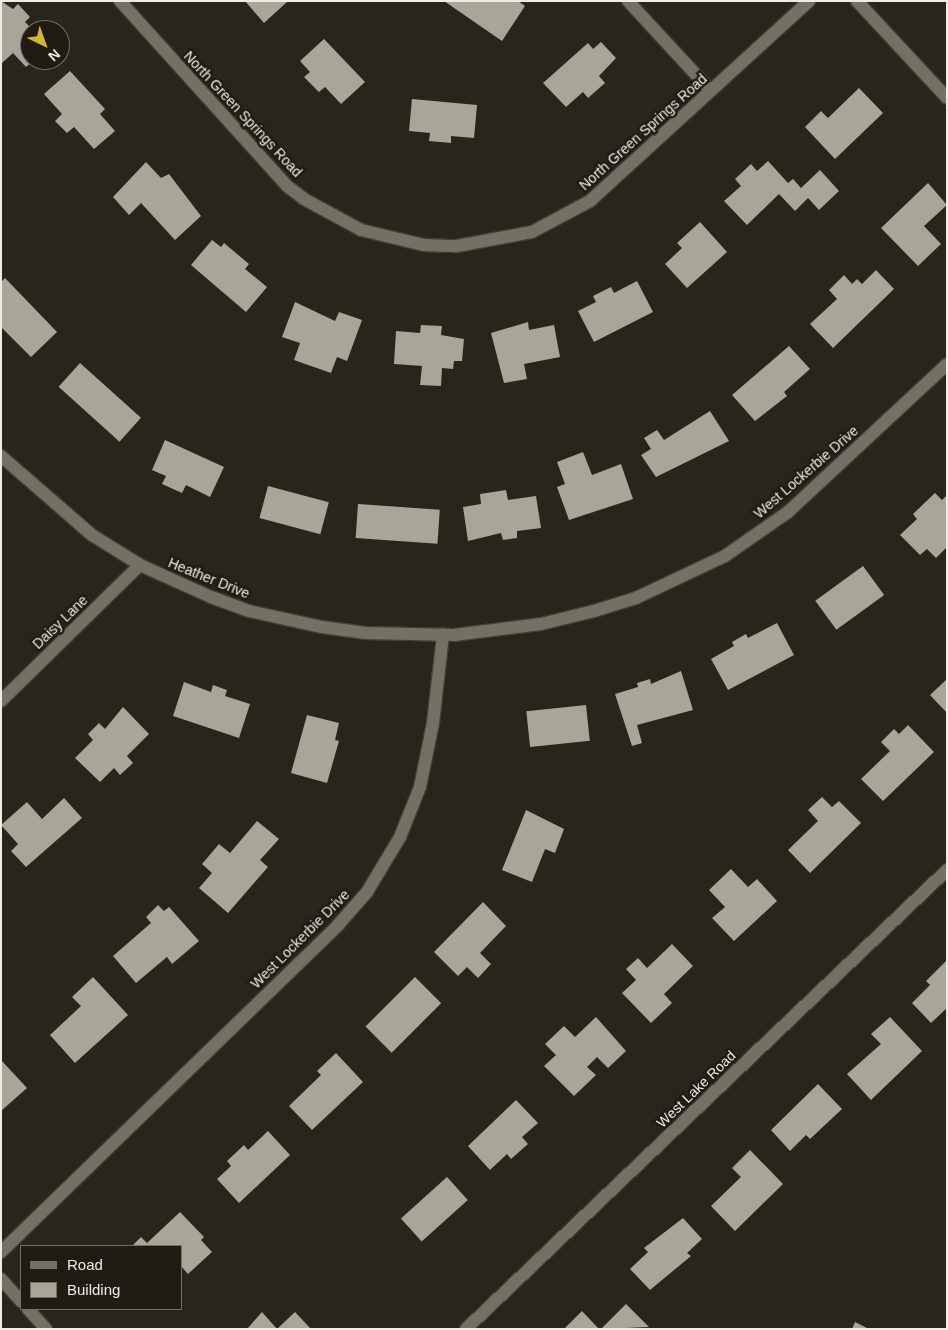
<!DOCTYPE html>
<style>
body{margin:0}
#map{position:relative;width:948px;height:1330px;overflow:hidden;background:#29251b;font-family:Helvetica,sans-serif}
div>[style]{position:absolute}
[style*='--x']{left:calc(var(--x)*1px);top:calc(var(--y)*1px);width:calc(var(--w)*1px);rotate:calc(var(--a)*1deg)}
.building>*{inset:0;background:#a9a598;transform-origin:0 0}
.roads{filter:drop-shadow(1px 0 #423f37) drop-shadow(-1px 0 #423f37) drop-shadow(0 1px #423f37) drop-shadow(0 -1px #423f37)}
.minor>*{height:12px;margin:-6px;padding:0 6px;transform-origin:6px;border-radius:6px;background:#747064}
span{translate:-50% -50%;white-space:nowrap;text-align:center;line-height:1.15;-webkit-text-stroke:5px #201c12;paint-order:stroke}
.street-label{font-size:14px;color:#eeece5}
.frame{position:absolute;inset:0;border:2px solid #eeece5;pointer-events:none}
.legend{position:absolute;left:20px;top:1245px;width:162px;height:65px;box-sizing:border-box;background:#201c12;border:1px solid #726f66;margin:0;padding:6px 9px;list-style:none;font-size:15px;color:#eeece5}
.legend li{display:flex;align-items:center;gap:10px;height:25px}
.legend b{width:25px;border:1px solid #726f66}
.north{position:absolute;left:20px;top:20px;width:50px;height:50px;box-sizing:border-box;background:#201c12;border:1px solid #726f66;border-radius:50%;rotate:138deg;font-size:14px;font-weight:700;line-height:20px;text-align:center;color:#eeece5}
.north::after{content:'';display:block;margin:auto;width:18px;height:22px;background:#d5b534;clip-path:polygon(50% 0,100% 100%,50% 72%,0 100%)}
</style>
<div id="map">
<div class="building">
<i style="clip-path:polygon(1px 1px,13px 9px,18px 4px,30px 17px,25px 22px,33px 30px,30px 60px,34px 60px,26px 67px,13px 53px,1px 64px)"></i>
<i style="clip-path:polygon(245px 1px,288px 1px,264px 23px)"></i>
<i style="clip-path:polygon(444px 1px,518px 1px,525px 6px,502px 41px)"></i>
<i style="clip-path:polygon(324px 39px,365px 82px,341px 104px,325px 87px,319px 92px,304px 77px,310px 72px,300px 61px)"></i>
<i style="clip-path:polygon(601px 42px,616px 58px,599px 76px,605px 83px,588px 98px,583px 92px,566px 107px,543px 83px,588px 43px,593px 49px)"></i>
<i style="clip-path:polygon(70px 71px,105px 109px,100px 114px,115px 131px,94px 149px,74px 127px,67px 133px,55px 121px,62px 114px,44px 94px)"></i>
<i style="clip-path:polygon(859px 88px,883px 113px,835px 159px,805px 127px,821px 111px,828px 118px)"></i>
<i style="clip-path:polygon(412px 99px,477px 105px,474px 138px,451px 136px,451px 143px,429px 141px,430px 133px,409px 131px)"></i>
<i style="clip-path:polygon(768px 161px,788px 183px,793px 179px,801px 188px,820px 170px,839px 191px,819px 210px,808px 198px,795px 211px,779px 194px,747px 225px,724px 201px,741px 186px,735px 179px,751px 164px,757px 171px)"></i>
<i style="clip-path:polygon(146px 162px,161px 178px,169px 174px,201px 216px,175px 240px,141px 203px,129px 215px,113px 197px)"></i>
<i style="clip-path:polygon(928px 183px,947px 205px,924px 226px,941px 244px,918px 266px,881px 228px)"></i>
<i style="clip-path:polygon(700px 222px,727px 252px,687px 288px,665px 264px,682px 248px,677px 243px)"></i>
<i style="clip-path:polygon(212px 240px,221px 247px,224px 243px,249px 264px,245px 269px,267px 287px,246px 312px,191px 265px)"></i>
<i style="clip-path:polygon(876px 270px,894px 289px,833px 348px,810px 324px,837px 299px,829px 290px,844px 275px,852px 284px,857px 279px,862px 284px)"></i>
<i style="clip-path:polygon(5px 278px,57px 332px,31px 357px,1px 327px,1px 282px)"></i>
<i style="clip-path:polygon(637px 281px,653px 312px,594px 342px,578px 311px,596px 302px,593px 296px,611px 287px,614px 293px)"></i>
<i style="clip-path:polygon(295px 302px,335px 321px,339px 312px,362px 320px,347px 361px,337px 357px,331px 373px,294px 360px,300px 343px,282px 337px)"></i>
<i style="clip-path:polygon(528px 322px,529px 330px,554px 325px,560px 357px,524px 364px,527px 379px,504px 383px,491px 333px)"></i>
<i style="clip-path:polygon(421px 325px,442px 326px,441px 335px,464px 339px,462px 361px,454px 361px,453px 369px,442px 368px,441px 386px,420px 385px,422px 366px,394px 364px,396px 331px,420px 333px)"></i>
<i style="clip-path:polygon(789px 346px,810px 369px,784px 392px,787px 396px,755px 421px,732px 395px)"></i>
<i style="left:80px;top:363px;width:82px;height:32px;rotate:42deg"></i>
<i style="clip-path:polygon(710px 411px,729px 441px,656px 477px,641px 455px,651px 449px,644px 438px,657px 430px,664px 440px)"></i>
<i style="clip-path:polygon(165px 440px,224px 467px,210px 497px,186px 485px,182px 493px,162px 484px,166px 476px,152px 470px)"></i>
<i style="clip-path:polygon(583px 452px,592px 475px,621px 464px,633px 499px,569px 520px,557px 487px,565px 484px,557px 462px)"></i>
<i style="left:268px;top:486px;width:63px;height:33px;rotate:15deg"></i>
<i style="clip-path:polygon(506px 490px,508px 500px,536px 496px,541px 528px,517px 531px,517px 538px,503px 540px,501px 533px,468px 541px,463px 507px,481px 504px,480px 494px)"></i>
<i style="clip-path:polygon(935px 493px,942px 500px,947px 495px,947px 547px,936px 558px,927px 549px,920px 555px,900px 535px,917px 519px,913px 514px)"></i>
<i style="left:358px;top:504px;width:82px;height:34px;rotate:4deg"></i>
<i style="left:863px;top:566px;width:36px;height:59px;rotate:54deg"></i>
<i style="clip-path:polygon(777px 623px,794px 655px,728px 690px,711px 659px,734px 646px,732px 642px,746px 634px,748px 638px)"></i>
<i style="clip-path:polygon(681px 671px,693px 710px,637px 725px,642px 743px,632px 746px,615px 694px,638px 687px,637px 683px,650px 679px,651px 684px)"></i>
<i style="clip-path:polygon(947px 679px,947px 713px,930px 695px)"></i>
<i style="clip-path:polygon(184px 682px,211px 692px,213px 685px,227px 690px,225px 696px,250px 704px,239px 738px,173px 716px)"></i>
<i style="left:586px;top:705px;width:36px;height:60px;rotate:84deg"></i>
<i style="clip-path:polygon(123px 707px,149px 734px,127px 756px,133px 763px,120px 775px,114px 768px,100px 782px,75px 758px,93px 740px,88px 734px,99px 723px,105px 729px)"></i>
<i style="clip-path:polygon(307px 715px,339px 723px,335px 740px,339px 741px,327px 783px,291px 773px)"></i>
<i style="clip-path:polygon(908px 725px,934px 752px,883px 801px,861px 779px,890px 751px,881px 742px,894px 729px,899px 734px)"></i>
<i style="clip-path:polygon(822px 797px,832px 807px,839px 801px,861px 823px,810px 873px,788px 850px,818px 821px,808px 810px)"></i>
<i style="clip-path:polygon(64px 798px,82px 818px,26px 867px,11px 851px,18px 844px,1px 825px,27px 802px,42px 819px)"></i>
<i style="clip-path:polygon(526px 810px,564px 829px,555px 853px,545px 849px,532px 882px,502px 870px)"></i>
<i style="clip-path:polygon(257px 821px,279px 839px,260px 860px,268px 867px,228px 913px,199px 888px,212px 873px,202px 864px,219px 844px,230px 853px)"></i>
<i style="clip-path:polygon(731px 869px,748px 887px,757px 879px,777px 901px,734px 941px,712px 918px,725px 907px,709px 890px)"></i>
<i style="clip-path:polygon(483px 902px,506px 926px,480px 953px,491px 964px,478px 978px,467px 967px,458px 976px,434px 952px)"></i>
<i style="clip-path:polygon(158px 905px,164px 911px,169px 907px,199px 941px,172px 964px,167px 957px,136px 983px,113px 956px,151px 923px,146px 917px)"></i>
<i style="clip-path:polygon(672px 944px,693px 966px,664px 994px,672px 1003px,651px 1023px,622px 993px,636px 980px,626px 969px,638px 958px,647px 968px)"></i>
<i style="clip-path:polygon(947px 960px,947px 1008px,931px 1023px,912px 1003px,930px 985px,926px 981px)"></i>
<i style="clip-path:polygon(93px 977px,128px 1015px,75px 1063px,50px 1035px,81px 1006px,72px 997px)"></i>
<i style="left:415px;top:977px;width:37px;height:70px;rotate:45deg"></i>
<i style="clip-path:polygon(596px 1017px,626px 1051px,608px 1068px,597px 1057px,587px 1067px,596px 1075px,574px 1096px,544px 1066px,556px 1055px,545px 1044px,564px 1026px,575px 1037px)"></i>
<i style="clip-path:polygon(890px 1017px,922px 1051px,871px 1100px,847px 1074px,881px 1044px,871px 1034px)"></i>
<i style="clip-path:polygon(336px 1053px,363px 1082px,312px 1130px,289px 1106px,321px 1075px,317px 1071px)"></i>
<i style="clip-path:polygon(1px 1060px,27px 1088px,1px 1111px)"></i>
<i style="clip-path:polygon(818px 1084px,842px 1109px,810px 1139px,806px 1135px,790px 1151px,771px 1130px)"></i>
<i style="clip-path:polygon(516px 1100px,538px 1123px,522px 1137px,528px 1144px,511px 1159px,507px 1154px,490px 1170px,468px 1146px)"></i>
<i style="clip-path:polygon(268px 1131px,290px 1155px,239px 1203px,217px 1179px,231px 1166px,227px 1161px,244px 1145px,248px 1150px)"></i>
<i style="clip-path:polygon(750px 1150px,783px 1184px,735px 1231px,711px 1206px,741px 1177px,732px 1168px)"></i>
<i style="left:447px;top:1177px;width:31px;height:62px;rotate:48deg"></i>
<i style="clip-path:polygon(180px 1212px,204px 1237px,201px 1240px,212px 1252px,188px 1274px,181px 1266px,181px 1246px,132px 1246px,141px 1237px,147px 1243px)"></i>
<i style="clip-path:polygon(683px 1218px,702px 1239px,687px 1253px,691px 1256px,650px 1290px,630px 1269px,648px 1252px,644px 1248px)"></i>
<i style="clip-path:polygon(626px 1304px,649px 1327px,601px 1329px)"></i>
<i style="clip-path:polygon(582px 1311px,599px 1329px,564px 1329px)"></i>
<i style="clip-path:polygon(262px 1312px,277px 1329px,295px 1312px,311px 1329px,247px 1329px)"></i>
<i style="clip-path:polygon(855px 1322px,869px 1329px,852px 1329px)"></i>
</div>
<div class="roads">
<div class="minor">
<i style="--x:120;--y:1;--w:249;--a:47.9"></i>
<i style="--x:287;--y:186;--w:21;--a:37"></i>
<i style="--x:304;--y:199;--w:65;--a:28.5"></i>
<i style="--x:361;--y:230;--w:65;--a:13.4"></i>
<i style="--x:424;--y:245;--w:33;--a:2"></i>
<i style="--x:457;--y:246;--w:76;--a:-10.6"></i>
<i style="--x:532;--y:232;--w:66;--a:-28.1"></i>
<i style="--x:590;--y:201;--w:297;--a:-42.4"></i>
<i style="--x:628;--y:1;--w:122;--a:47.3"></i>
<i style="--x:857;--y:1;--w:132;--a:47.1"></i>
<i style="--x:1;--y:456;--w:121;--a:41"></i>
<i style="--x:92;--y:535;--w:57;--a:32"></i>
<i style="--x:140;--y:565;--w:78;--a:24.3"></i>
<i style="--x:211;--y:597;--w:40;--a:20.2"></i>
<i style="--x:249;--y:611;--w:75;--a:12.4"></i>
<i style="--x:322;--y:627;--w:44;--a:7.8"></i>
<i style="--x:366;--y:633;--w:88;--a:1.3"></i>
<i style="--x:454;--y:635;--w:88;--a:-7.2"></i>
<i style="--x:541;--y:624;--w:55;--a:-13.8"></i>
<i style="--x:594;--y:611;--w:44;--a:-17.2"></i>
<i style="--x:636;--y:598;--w:98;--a:-25.3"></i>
<i style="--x:725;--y:556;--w:77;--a:-34.9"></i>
<i style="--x:788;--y:512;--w:217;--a:-42.9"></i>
<i style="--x:1;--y:701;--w:194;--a:-44.4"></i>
<i style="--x:1;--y:1252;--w:470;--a:-44.1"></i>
<i style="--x:338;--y:925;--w:44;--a:-48.7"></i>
<i style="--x:367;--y:892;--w:64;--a:-59"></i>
<i style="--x:400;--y:837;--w:54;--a:-68.2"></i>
<i style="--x:420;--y:787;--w:65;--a:-78.5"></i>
<i style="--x:433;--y:723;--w:89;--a:-83.5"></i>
<i style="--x:1;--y:1279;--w:30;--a:48"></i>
<i style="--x:28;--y:1309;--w:27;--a:48"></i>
<i style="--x:466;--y:1329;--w:665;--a:-43.66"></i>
</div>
</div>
<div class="street-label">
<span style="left:243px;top:114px;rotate:47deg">North Green Springs Road</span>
<span style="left:643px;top:132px;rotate:-42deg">North Green Springs Road</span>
<span style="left:806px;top:472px;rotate:-41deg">West Lockerbie Drive</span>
<span style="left:209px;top:578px;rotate:22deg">Heather Drive</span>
<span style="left:60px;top:622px;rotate:-44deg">Daisy Lane</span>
<span style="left:300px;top:939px;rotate:-45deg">West Lockerbie Drive</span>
<span style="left:696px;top:1089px;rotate:-44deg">West Lake Road</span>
</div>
<div class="frame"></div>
<ul class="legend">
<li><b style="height:6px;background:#747064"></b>Road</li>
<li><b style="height:14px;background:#a9a598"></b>Building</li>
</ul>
<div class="north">N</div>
</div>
